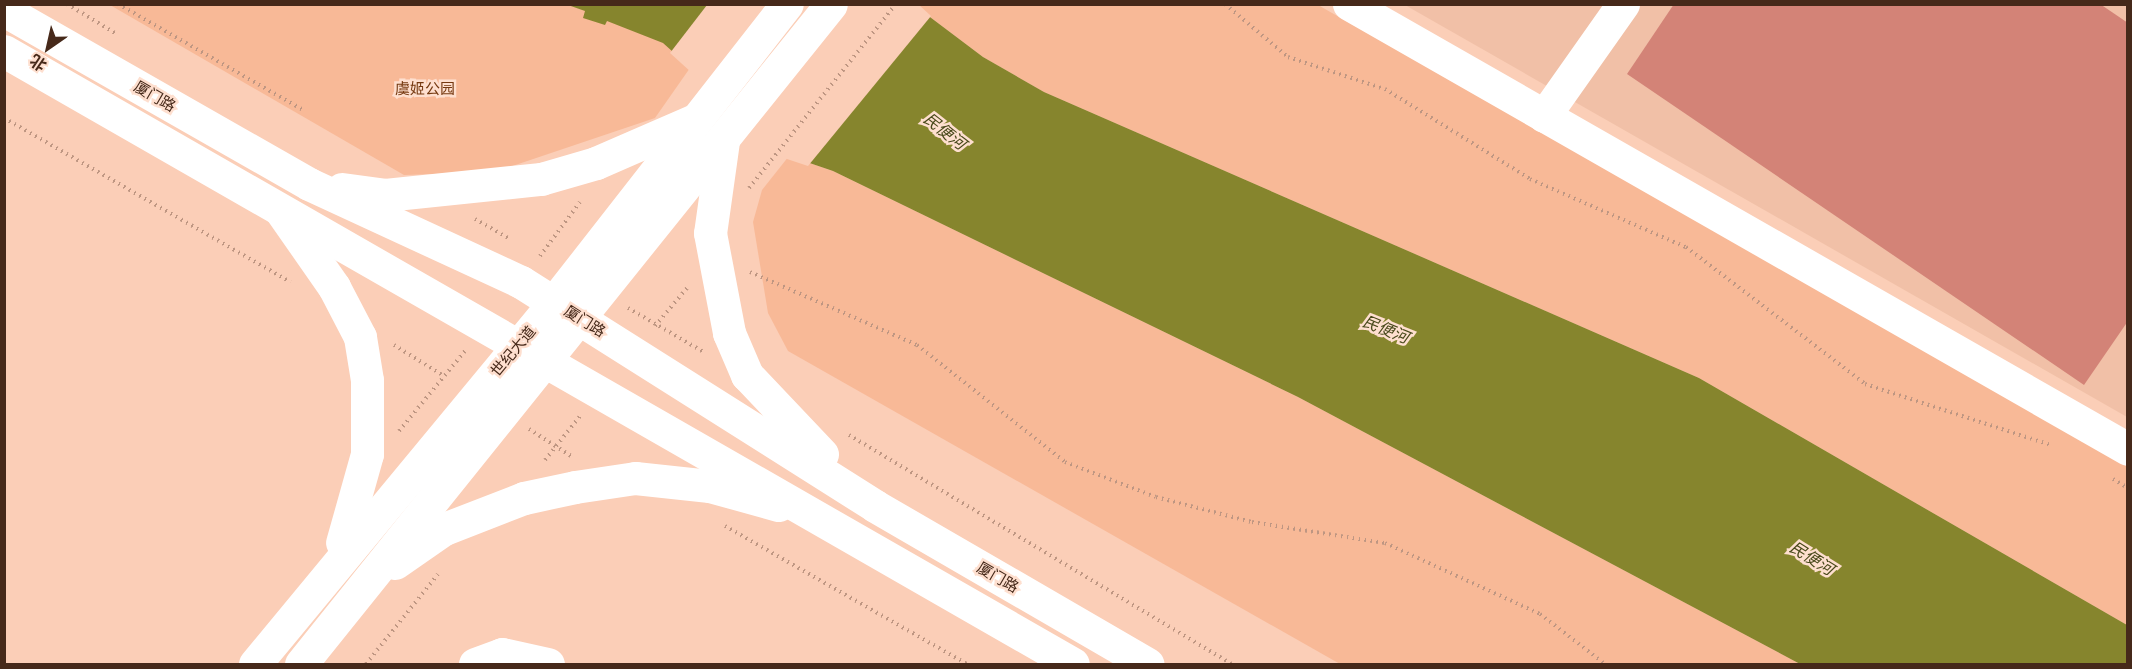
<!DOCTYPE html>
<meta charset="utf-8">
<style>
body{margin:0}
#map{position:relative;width:2132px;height:669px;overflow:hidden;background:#fbceb7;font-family:"Archivo Narrow","Noto Sans SC",sans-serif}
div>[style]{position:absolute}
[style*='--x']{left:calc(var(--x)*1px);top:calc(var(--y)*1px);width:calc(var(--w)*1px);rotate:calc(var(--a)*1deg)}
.built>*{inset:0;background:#f1c0a7}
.green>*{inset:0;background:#f8b997}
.water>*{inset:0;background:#86852d}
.pier>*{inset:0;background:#fbceb7}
.building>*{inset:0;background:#d38377}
.path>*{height:4px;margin-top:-2px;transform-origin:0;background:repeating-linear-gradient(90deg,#be9682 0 1.5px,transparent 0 6px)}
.minor>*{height:33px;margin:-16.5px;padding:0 16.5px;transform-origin:16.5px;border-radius:16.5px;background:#fff}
span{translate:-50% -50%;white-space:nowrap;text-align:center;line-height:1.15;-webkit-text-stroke:5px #fedfcf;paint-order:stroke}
.park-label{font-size:15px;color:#75380f}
.street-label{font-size:15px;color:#46291a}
.water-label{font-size:16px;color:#49491b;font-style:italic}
.frame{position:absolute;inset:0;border:6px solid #46291a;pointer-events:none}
.north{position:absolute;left:18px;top:18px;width:60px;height:60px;-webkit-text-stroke:4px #fedfcf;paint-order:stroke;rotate:214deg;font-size:16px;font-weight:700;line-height:24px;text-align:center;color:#46291a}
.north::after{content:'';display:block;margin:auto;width:21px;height:27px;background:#46291a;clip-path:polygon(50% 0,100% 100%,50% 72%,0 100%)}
</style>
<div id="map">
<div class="built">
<i style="clip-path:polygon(1405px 5px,2127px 5px,2127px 417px)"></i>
</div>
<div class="green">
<i style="clip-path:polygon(110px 5px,734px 5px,655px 118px,495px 172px,404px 175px)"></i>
<i style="clip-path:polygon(914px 5px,1318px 5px,2127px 466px,2127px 625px,1699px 378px,1044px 92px,983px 57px)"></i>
<i style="clip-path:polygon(789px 156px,833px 171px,1298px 397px,1800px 664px,1340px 664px,788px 351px,768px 313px,753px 222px,762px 190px)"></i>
</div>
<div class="water">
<i style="clip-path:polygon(568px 5px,914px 5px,983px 57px,1044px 92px,1699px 378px,2127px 625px,2127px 664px,1800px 664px,1298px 397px,833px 171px,789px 156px,663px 43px,607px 21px,605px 25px,583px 18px,585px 11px)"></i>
</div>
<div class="pier">
<i style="clip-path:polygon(918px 4px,931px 16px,808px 166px,787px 159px,670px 53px,707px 5px)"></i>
</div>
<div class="building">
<i style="clip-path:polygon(1674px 4px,2100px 4px,2128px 23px,2128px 321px,2084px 385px,1627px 74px)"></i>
</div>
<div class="path">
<i style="--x:67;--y:4;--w:56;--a:31.1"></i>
<i style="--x:118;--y:4;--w:213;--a:29.8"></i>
<i style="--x:1225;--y:4;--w:82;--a:40.1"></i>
<i style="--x:1288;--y:57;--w:102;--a:18.3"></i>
<i style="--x:1385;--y:89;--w:171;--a:31.8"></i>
<i style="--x:1530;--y:179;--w:170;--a:23.6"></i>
<i style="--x:1686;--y:247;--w:225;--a:37.4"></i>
<i style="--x:1865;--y:384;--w:196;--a:18.2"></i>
<i style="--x:4;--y:118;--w:330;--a:29.8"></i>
<i style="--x:749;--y:188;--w:236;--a:-51.4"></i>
<i style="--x:475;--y:219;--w:40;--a:29.7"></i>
<i style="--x:540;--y:256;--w:67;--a:-53.5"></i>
<i style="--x:750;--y:272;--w:182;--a:23.6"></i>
<i style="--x:917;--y:345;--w:189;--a:38.3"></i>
<i style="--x:1065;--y:462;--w:97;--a:21"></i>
<i style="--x:1156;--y:497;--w:99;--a:14.6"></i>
<i style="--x:1252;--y:522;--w:135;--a:9"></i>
<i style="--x:1385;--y:543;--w:170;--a:24.6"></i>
<i style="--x:1540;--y:614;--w:82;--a:37.6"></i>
<i style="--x:628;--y:308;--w:86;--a:30.2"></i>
<i style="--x:655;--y:326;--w:50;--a:-49.9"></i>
<i style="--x:394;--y:345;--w:59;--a:31.8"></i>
<i style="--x:529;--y:429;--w:50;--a:32.7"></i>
<i style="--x:399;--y:431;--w:104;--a:-50.5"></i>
<i style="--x:849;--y:435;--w:446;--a:30.9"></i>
<i style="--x:545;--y:460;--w:56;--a:-51.5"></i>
<i style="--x:2113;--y:479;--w:17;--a:31"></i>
<i style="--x:725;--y:526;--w:279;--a:29.7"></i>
<i style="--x:366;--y:664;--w:115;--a:-51.3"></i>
</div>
<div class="minor">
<i style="--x:1349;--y:4;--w:897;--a:29.74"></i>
<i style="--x:4;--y:10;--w:351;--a:29.7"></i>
<i style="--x:309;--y:184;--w:234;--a:24.8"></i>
<i style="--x:521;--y:282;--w:419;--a:32.3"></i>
<i style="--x:875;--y:506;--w:315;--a:30.1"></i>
<i style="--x:4;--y:51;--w:1232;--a:29.83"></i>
<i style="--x:1544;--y:116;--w:137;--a:-54.8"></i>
<i style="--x:723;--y:141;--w:93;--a:98"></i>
<i style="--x:710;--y:233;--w:102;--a:79.2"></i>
<i style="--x:729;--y:333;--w:46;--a:66.8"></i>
<i style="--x:747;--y:375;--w:109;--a:46.5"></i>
<i style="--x:342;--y:189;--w:43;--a:7.9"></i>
<i style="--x:385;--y:195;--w:157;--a:-5.9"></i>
<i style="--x:541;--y:179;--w:57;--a:-16.2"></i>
<i style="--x:596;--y:163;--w:108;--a:-23.5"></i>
<i style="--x:281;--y:211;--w:93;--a:55.1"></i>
<i style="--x:334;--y:287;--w:56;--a:62.5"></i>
<i style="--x:360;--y:337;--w:44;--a:80.8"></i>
<i style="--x:367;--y:380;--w:74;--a:90"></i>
<i style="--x:367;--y:454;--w:92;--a:105.7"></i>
<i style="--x:395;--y:563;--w:60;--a:-34.8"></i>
<i style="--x:444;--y:529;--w:86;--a:-21.2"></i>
<i style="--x:524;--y:498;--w:52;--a:-12.2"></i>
<i style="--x:575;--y:487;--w:61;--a:-8.5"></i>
<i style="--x:635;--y:478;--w:75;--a:6.1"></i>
<i style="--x:710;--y:486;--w:71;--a:15.6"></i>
<i style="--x:255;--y:664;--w:470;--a:-50.4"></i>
<i style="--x:554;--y:302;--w:378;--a:-52"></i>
<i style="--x:301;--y:664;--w:846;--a:-51.23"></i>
<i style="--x:475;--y:664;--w:29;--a:-20"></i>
<i style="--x:502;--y:654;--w:47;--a:12.3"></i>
</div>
<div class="park-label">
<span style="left:425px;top:89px">虞姬公园</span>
</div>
<div class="street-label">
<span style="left:155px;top:96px;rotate:30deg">厦门路</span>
<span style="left:585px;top:321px;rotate:32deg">厦门路</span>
<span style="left:513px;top:351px;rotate:-50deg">世纪大道</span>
<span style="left:998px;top:577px;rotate:30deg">厦门路</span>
</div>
<div class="water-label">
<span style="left:945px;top:131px;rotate:38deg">民便河</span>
<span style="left:1386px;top:329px;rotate:22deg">民便河</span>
<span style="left:1812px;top:558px;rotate:32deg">民便河</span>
</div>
<div class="frame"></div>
<div class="north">北</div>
</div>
